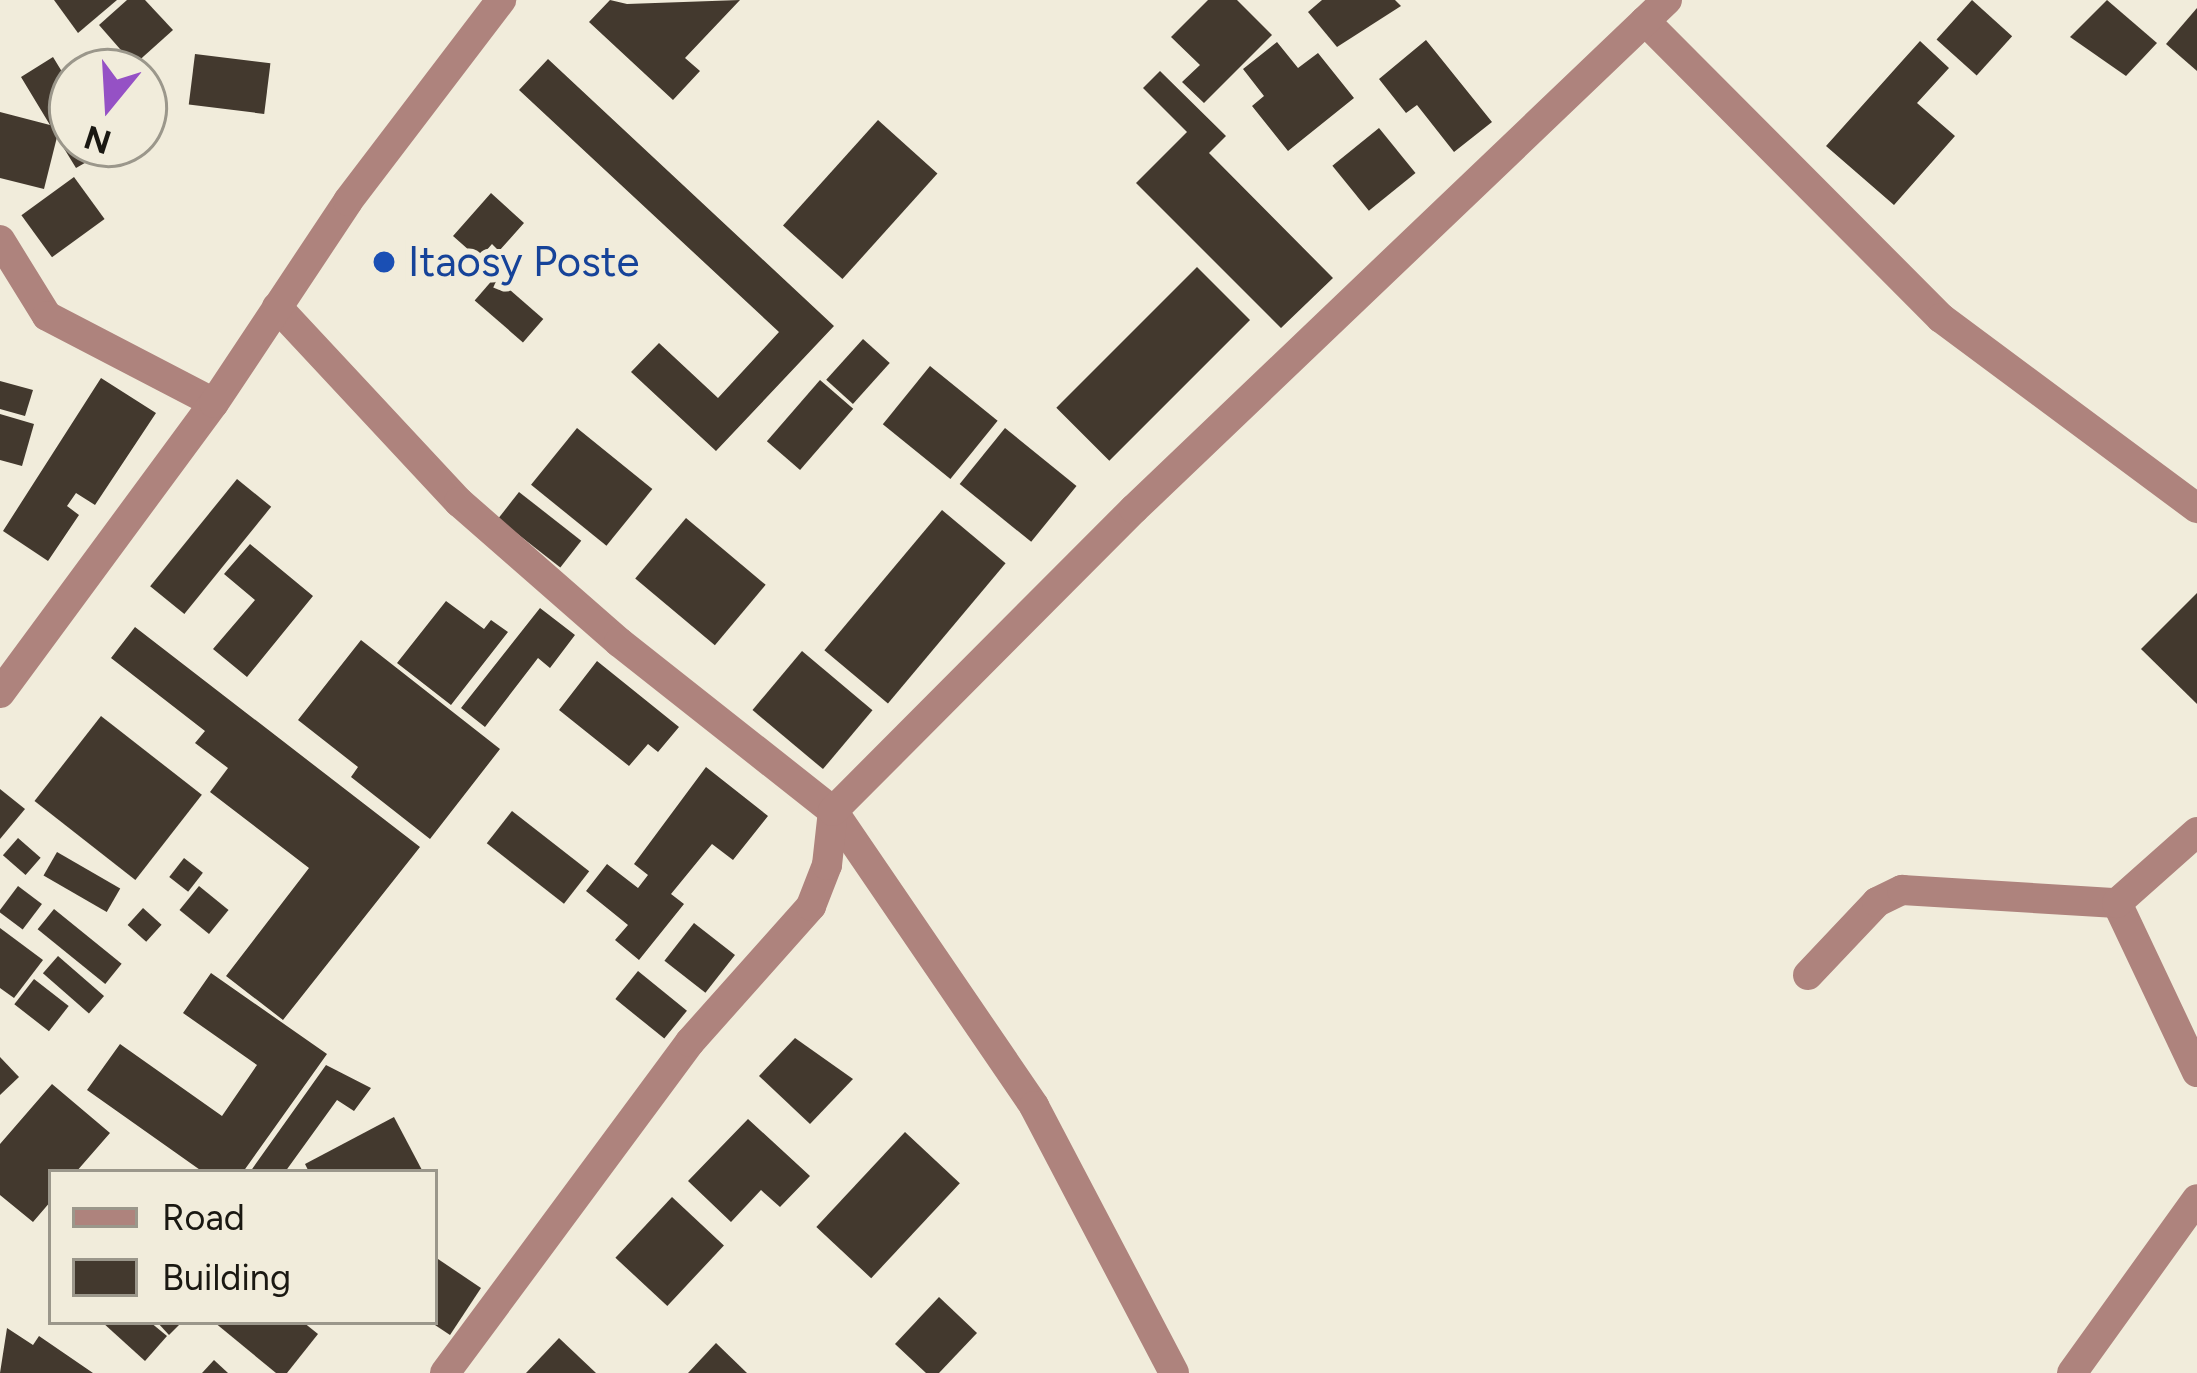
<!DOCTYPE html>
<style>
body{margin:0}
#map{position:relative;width:2197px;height:1373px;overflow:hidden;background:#f1ecdb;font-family:Figtree,sans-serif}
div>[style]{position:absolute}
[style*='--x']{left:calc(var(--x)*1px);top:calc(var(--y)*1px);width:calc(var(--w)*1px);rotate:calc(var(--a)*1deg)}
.building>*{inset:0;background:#43392e;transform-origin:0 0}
.minor>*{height:30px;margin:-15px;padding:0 15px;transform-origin:15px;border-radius:15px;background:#ae837d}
.tertiary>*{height:30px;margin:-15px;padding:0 15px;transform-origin:15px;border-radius:15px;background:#ae837d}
.dots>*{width:33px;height:33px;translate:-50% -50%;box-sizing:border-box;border:6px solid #f1ecdb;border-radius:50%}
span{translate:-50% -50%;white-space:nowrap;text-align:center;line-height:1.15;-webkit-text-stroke:12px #f1ecdb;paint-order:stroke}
.transit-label{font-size:42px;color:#164399}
.left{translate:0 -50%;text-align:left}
.legend{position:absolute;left:48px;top:1169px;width:390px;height:156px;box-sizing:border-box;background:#f1ecdb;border:3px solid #9b978b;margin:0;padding:15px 21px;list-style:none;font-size:36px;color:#1a1812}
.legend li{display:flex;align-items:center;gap:24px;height:60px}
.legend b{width:60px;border:3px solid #9b978b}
.north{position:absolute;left:48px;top:48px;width:120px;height:120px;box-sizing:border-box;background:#f1ecdb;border:3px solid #9b978b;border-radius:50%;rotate:198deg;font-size:33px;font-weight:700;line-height:48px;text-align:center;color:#1a1812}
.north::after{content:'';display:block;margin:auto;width:42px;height:54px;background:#9551c5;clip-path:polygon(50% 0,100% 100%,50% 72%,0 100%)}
</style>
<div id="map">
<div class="building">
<i style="clip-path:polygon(54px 0,117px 0,78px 33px)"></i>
<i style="clip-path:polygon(127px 0,145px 0,173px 30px,134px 65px,99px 25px)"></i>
<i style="clip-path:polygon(610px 0,627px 4px,740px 0,685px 58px,700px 71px,673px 100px,589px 22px)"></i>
<i style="clip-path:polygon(1208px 0,1237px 0,1272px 35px,1204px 103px,1182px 82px,1200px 65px,1171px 37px)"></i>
<i style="clip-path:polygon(1322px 0,1395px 0,1401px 6px,1337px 47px,1308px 12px)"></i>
<i style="left:1972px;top:0;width:54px;height:53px;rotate:42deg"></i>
<i style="clip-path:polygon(2107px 0,2157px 43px,2126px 76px,2070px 37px)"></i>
<i style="clip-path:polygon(2197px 8px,2197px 71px,2166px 44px)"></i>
<i style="clip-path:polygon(1426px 40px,1492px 122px,1454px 152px,1417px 105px,1406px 113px,1379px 79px)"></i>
<i style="clip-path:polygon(1920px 41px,1949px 68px,1917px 103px,1955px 136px,1894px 205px,1826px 146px)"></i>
<i style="clip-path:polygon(1277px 42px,1298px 68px,1318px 53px,1354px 98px,1288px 151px,1252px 106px,1264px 96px,1243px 69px)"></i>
<i style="left:195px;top:54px;width:76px;height:51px;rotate:7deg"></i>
<i style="clip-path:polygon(53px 57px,64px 75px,72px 71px,72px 144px,118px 144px,76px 168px,57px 137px,44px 189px,0 178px,0 112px,50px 125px,21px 77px)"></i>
<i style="clip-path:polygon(548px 59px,834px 326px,716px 451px,631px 372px,659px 343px,718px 398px,779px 332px,519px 90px)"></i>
<i style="clip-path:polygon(1160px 71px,1226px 136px,1209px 153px,1333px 278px,1281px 328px,1136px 183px,1187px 132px,1143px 88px)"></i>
<i style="left:878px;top:120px;width:80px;height:142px;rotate:42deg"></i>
<i style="left:1379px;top:128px;width:58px;height:60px;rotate:51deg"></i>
<i style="left:74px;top:177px;width:52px;height:65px;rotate:54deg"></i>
<i style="clip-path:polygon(491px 193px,524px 223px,499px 251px,492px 244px,479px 259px,453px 236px)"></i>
<i style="left:1197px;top:267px;width:75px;height:199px;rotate:45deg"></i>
<i style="left:495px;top:277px;width:64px;height:31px;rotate:41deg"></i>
<i style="left:863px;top:339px;width:36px;height:55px;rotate:42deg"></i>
<i style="left:930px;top:366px;width:87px;height:75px;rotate:39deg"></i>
<i style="clip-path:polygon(101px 378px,156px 413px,95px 505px,76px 493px,67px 506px,79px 515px,48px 561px,3px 531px)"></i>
<i style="left:820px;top:380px;width:44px;height:81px;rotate:41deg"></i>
<i style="clip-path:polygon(0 381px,33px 390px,25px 416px,0 409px)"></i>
<i style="clip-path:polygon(0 414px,34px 424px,22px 466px,0 460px)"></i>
<i style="left:577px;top:428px;width:97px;height:73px;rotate:39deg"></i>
<i style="left:1005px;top:428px;width:92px;height:72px;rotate:39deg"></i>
<i style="left:237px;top:479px;width:44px;height:138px;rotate:39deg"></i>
<i style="left:519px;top:492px;width:79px;height:34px;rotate:38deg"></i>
<i style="left:942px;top:510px;width:83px;height:183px;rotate:40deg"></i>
<i style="left:686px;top:518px;width:104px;height:79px;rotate:40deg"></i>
<i style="clip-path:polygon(250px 544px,313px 596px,247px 677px,213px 649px,255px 600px,224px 574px)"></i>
<i style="clip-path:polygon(2197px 593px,2197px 704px,2141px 649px)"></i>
<i style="clip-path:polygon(446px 601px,484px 629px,491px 620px,508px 632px,451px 705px,397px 663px)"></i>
<i style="clip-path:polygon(540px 608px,575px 635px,550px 668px,538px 658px,485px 727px,461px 708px)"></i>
<i style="clip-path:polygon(135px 627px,420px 847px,283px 1020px,226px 976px,309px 868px,210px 792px,228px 768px,195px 743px,205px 731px,111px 658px)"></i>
<i style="clip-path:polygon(361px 640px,500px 749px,430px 839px,351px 777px,358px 767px,298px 720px)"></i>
<i style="left:802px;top:651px;width:92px;height:77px;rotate:40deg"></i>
<i style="clip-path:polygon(597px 661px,679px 727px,658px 752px,648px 744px,629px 766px,559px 710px)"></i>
<i style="left:101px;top:716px;width:128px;height:108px;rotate:38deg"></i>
<i style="clip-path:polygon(706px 767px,768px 816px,733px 860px,712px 844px,671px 894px,684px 904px,639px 960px,615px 940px,628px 925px,586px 891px,607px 864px,638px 888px,648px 875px,634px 864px)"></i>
<i style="clip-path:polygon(0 789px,25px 809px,0 839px)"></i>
<i style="left:512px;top:811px;width:98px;height:41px;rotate:38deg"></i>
<i style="left:18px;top:838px;width:30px;height:23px;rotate:41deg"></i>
<i style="left:57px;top:852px;width:73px;height:27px;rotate:30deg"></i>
<i style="left:184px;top:858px;width:24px;height:24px;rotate:38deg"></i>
<i style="left:18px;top:886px;width:30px;height:32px;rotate:37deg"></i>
<i style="left:199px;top:886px;width:38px;height:31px;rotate:39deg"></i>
<i style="left:143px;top:908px;width:25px;height:23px;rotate:42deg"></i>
<i style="left:54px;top:909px;width:87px;height:26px;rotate:39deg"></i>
<i style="left:694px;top:923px;width:52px;height:48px;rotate:38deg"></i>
<i style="clip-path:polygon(0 928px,43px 960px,14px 998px,0 988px)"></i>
<i style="left:58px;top:956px;width:61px;height:23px;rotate:41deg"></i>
<i style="left:638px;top:971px;width:63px;height:36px;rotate:39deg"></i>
<i style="clip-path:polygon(211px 973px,327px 1054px,243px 1172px,203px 1172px,87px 1090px,120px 1044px,222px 1116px,257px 1065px,183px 1013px)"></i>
<i style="left:34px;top:979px;width:44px;height:32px;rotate:38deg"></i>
<i style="clip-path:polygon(795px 1038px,853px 1079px,810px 1124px,759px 1076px)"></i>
<i style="clip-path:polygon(0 1057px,19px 1077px,0 1095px)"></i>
<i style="clip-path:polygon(326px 1065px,371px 1088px,354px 1111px,337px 1100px,285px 1172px,250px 1172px)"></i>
<i style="clip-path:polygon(52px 1084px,110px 1133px,76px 1172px,51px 1172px,51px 1201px,33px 1222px,0 1195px,0 1144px)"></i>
<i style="clip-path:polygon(394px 1117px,423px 1172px,309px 1172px,305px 1164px)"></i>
<i style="clip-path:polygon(748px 1119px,810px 1176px,780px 1207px,761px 1190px,731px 1222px,688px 1181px)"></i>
<i style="left:905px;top:1132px;width:75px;height:130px;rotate:43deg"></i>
<i style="left:672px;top:1197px;width:71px;height:83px;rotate:43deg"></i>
<i style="clip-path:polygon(438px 1259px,481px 1288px,450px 1335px,435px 1325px)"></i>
<i style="clip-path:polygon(939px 1297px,977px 1333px,939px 1373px,926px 1373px,895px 1344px)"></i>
<i style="clip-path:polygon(102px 1322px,150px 1322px,167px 1336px,145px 1361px)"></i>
<i style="clip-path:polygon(157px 1322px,182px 1322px,169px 1335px)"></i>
<i style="clip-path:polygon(214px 1322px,303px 1322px,318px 1334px,287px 1373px,276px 1373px)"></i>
<i style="clip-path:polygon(7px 1328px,33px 1345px,39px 1336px,93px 1373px,0 1373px)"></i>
<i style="clip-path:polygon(559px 1338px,596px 1373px,526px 1373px)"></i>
<i style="clip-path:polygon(716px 1343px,747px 1373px,688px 1373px)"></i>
<i style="clip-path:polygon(214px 1360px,228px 1373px,202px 1373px)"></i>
</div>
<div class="minor">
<i style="--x:1645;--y:21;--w:419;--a:45.1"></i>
<i style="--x:1941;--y:318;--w:319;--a:36.6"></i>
<i style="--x:0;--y:240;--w:89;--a:58.3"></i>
<i style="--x:47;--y:316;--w:188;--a:27.5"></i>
<i style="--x:277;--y:307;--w:267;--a:47"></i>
<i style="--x:459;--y:502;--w:213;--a:41.2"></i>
<i style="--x:619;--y:642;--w:273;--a:38.3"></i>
<i style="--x:833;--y:811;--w:357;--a:55.7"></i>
<i style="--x:1034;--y:1106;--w:301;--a:62.3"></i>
<i style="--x:2117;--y:903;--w:187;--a:64.7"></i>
<i style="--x:1808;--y:975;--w:100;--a:-46.6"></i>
<i style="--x:1877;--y:902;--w:28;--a:-26"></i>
<i style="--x:1902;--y:890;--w:215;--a:3.5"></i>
<i style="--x:2117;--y:903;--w:107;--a:-41.6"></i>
<i style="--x:445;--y:1373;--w:412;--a:-53.5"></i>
<i style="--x:690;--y:1042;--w:182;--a:-48.3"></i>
<i style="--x:811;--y:906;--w:44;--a:-68.7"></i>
<i style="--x:827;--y:865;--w:54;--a:-83.7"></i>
<i style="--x:833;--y:811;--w:426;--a:-45.1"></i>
<i style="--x:1134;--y:509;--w:737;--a:-43.68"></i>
<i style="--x:2072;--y:1373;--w:214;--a:-54.3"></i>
</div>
<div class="tertiary">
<i style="--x:0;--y:693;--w:360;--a:-53.6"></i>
<i style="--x:214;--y:403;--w:242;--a:-56.4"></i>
<i style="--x:348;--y:201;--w:253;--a:-52.7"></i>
</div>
<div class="dots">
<i style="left:384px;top:262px;background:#1a4fb4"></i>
</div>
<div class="transit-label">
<span class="left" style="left:408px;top:262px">Itaosy Poste</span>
</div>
<ul class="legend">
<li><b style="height:15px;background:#ae837d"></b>Road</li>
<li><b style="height:33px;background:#43392e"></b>Building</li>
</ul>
<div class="north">N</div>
</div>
